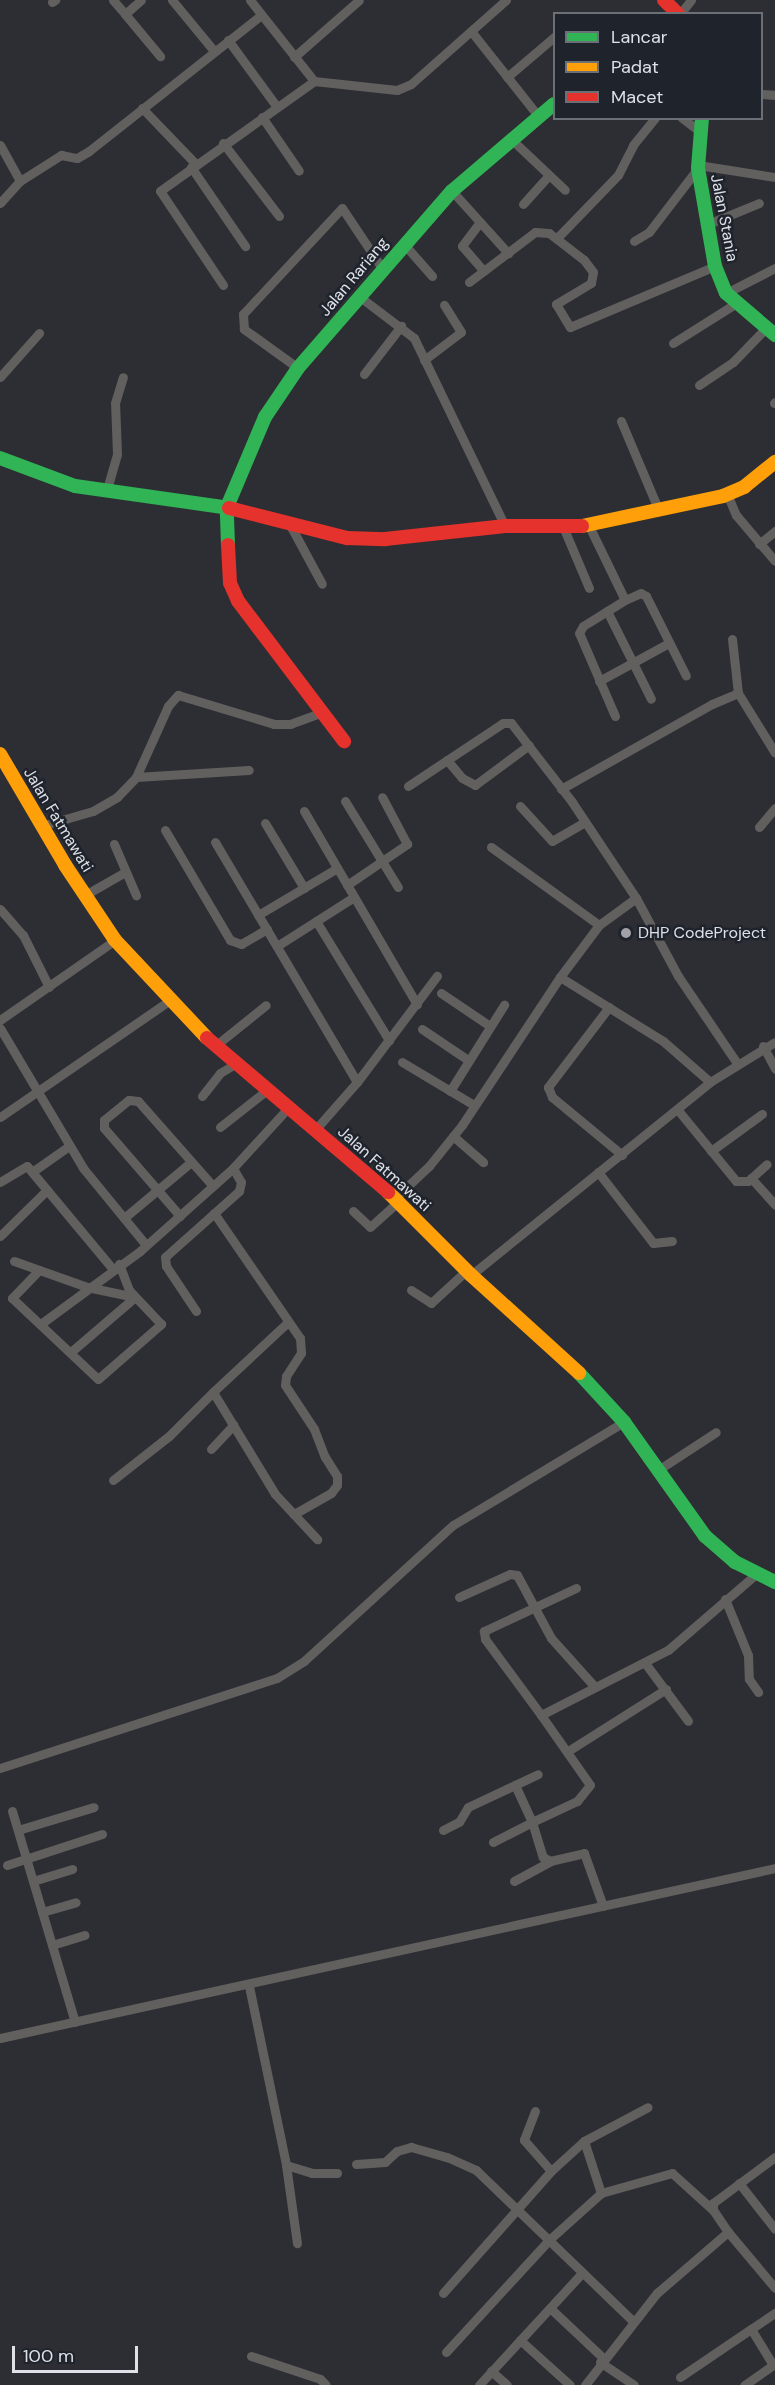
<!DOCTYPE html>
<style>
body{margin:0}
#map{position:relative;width:775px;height:2385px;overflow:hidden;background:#2c2e33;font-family:"DM Sans",sans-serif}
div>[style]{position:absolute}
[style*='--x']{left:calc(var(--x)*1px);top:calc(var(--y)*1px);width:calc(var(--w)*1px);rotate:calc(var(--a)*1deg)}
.street>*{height:9px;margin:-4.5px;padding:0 4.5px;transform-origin:4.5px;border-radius:4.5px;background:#62605e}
.fast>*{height:14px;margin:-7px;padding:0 7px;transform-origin:7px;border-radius:7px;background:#30b455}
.slow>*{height:14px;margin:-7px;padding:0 7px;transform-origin:7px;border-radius:7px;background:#ff9f0a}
.jam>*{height:14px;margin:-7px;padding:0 7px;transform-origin:7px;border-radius:7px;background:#e5322d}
.dots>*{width:16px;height:16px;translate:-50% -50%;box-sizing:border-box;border:3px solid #1f242c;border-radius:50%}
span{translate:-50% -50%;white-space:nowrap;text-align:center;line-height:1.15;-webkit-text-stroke:5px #1f242c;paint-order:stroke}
.street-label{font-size:16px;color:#dee1e7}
.poi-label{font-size:16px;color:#dee1e7}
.left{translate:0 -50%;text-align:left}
.legend{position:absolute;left:553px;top:12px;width:210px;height:108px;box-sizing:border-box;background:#1f242c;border:2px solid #6b7077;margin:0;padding:8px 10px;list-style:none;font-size:18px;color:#dee1e7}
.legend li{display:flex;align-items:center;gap:12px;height:30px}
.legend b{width:30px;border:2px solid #6b7077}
.scale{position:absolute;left:12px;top:2346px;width:126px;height:27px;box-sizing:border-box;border:3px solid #dee1e7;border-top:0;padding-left:8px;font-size:18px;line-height:21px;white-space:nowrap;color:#dee1e7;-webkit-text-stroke:4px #1f242c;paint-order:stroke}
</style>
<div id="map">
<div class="street">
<i style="--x:113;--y:0;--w:18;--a:49"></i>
<i style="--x:125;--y:14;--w:21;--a:-41"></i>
<i style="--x:172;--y:0;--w:66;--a:50.5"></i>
<i style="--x:250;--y:0;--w:103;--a:51.7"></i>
<i style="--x:314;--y:81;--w:83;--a:6.2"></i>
<i style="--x:397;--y:90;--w:15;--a:-23"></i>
<i style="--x:411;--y:84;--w:127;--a:-41.5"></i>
<i style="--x:52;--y:2;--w:4;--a:-34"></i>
<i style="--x:125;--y:14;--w:55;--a:50.2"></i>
<i style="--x:680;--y:14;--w:18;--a:-52"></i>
<i style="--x:471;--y:31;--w:110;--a:51.7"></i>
<i style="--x:228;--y:40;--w:83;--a:53.8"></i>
<i style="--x:294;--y:57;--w:86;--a:-41.2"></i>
<i style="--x:507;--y:77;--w:62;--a:-40.4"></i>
<i style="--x:762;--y:94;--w:13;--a:4"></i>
<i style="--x:142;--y:108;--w:76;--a:46.1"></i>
<i style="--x:262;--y:117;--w:65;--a:55.6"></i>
<i style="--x:682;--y:118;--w:21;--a:37"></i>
<i style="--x:511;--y:139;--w:74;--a:43.4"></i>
<i style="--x:223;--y:143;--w:92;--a:52.5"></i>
<i style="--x:0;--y:145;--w:41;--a:60.9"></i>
<i style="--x:698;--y:165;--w:78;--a:8.9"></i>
<i style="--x:191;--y:167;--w:96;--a:55.6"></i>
<i style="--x:452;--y:191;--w:84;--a:47.9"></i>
<i style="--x:0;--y:203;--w:30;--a:-48"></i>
<i style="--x:20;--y:181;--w:49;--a:-32.4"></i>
<i style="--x:61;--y:155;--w:16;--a:11"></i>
<i style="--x:77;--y:158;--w:14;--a:-30"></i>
<i style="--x:89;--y:151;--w:219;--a:-38.3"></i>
<i style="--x:523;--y:204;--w:39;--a:-48"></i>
<i style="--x:480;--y:222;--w:30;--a:127"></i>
<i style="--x:462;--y:246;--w:33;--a:49"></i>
<i style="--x:708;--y:224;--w:55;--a:-22.4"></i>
<i style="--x:558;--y:237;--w:86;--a:-45.9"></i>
<i style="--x:618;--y:175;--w:34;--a:-63"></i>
<i style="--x:633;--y:145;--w:35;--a:-51"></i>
<i style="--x:634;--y:241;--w:17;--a:-31"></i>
<i style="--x:649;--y:232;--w:81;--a:-52.6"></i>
<i style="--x:403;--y:243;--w:44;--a:48.7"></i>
<i style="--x:469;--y:282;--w:83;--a:-37.1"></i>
<i style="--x:535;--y:232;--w:14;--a:4"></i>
<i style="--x:549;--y:233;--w:44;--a:37.6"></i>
<i style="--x:584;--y:260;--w:15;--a:53"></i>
<i style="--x:593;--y:272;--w:11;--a:100"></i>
<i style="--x:591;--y:283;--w:41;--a:149"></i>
<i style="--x:556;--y:304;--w:27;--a:59"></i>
<i style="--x:570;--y:327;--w:157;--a:-22.8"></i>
<i style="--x:223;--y:285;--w:113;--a:-123.8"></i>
<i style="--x:160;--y:191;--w:189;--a:-35.5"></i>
<i style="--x:726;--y:293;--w:55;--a:-27"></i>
<i style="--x:360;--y:297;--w:68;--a:37.2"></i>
<i style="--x:414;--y:338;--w:209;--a:64.2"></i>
<i style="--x:673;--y:343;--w:73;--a:-32.2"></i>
<i style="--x:424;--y:360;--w:46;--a:-37.1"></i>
<i style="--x:461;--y:332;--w:32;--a:-122"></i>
<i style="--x:298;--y:368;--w:67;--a:-144.2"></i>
<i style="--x:244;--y:329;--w:15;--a:-94"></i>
<i style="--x:243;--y:314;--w:145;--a:-47"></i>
<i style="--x:342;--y:208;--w:72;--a:56.3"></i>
<i style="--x:364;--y:374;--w:61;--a:-52.4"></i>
<i style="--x:0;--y:377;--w:59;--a:-48.4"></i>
<i style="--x:699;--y:385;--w:41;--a:-34.1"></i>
<i style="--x:733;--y:362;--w:47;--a:-45.9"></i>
<i style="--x:774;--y:403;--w:1;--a:-45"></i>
<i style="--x:621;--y:421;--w:98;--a:67.1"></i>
<i style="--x:107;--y:489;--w:36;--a:-74"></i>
<i style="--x:117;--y:454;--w:51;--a:-92.2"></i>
<i style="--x:115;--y:403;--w:27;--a:-73"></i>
<i style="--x:727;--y:494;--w:23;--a:67"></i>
<i style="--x:736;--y:515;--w:60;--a:49.7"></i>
<i style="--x:289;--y:523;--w:69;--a:61.6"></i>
<i style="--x:589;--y:526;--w:82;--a:64.1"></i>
<i style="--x:564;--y:529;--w:64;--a:67"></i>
<i style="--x:759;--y:544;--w:21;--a:-39"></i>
<i style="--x:607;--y:611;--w:98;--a:63.4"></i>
<i style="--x:732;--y:639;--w:54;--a:83.7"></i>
<i style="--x:599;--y:681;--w:80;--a:-28.5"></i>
<i style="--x:615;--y:716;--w:90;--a:-113.4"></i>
<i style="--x:579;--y:633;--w:8;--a:-60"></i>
<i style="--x:583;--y:626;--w:49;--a:-31.8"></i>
<i style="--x:625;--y:600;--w:17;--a:-24"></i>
<i style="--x:641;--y:593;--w:6;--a:31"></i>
<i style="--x:646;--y:596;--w:89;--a:63.4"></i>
<i style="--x:447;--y:760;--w:23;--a:50"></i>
<i style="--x:462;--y:778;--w:15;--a:28"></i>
<i style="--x:475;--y:785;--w:67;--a:-36.5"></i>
<i style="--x:136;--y:777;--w:113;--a:-3.5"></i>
<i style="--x:408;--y:786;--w:114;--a:-33.6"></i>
<i style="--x:503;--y:723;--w:8;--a:0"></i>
<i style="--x:511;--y:723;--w:100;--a:52.3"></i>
<i style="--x:572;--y:802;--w:115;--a:56.3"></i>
<i style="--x:636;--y:898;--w:89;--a:61.7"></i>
<i style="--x:678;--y:976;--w:105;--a:55.9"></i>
<i style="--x:561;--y:789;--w:173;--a:-29.4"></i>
<i style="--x:712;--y:704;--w:28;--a:-23"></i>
<i style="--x:738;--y:693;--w:70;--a:58.3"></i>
<i style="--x:345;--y:801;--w:101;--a:58.4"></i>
<i style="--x:520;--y:806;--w:47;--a:47.6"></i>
<i style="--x:552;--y:841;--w:38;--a:-30"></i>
<i style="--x:304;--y:811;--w:224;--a:59.7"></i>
<i style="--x:265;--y:823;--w:76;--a:59"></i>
<i style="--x:41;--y:826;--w:54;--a:-16.1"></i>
<i style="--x:93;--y:811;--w:28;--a:-30"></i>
<i style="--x:117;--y:797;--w:28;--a:-46"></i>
<i style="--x:136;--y:777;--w:78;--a:-65.7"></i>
<i style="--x:168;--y:706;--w:15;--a:-48"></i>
<i style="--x:178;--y:695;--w:100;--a:16.8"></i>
<i style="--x:274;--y:724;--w:16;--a:0"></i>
<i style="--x:290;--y:724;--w:32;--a:-20"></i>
<i style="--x:759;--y:827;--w:25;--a:-50"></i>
<i style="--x:165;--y:830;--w:128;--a:59.4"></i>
<i style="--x:230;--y:940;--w:12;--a:20"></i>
<i style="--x:241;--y:944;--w:30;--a:-30"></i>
<i style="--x:215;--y:842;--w:279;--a:59.4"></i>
<i style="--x:114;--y:844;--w:56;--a:66.7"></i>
<i style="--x:491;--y:847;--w:133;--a:35.8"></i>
<i style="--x:347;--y:885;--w:73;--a:-34.3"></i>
<i style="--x:407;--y:844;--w:53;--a:-118"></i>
<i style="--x:85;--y:895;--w:46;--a:-29.9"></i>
<i style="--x:636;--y:898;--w:46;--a:143.9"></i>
<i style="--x:599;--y:925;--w:65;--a:126.9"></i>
<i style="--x:560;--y:977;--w:121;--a:31.9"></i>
<i style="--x:663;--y:1041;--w:62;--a:41.1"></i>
<i style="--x:0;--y:909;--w:35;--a:49"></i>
<i style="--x:23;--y:935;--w:58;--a:63.4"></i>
<i style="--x:258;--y:915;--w:92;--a:-30.7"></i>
<i style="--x:316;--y:921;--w:140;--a:58.5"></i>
<i style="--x:277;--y:946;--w:91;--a:-32.5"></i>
<i style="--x:441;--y:993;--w:59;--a:34"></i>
<i style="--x:609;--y:1007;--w:101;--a:127.3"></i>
<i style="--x:548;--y:1087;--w:11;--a:68"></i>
<i style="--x:552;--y:1097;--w:91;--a:39.6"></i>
<i style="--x:0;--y:1020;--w:140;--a:-34.8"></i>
<i style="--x:0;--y:1028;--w:163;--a:59.3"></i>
<i style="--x:83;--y:1168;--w:99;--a:50.7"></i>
<i style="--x:422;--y:1029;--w:55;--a:34"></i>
<i style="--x:215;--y:1046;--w:65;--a:-38.8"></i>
<i style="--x:763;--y:1046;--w:26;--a:62"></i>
<i style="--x:402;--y:1062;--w:84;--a:30.8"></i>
<i style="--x:450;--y:1091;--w:102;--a:-57.9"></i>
<i style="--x:202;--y:1096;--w:29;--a:-52"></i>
<i style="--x:220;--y:1073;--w:17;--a:-31"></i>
<i style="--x:677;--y:1109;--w:93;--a:50.7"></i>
<i style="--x:736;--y:1181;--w:12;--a:0"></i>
<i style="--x:748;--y:1181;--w:25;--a:-42"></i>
<i style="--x:0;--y:1117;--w:205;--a:-34.5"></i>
<i style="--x:220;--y:1127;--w:60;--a:-38.2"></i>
<i style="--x:315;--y:1130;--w:64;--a:-48.8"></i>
<i style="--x:357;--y:1082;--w:133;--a:-53"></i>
<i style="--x:453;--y:1136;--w:40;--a:41"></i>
<i style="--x:711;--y:1151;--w:63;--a:-36"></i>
<i style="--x:32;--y:1172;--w:125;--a:50.2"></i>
<i style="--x:598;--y:1172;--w:90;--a:52.2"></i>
<i style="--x:653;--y:1243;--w:19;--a:-6"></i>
<i style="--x:751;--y:1178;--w:36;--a:48"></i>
<i style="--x:0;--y:1182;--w:31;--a:-31"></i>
<i style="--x:27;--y:1166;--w:8;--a:50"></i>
<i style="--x:32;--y:1172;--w:45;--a:-35.1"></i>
<i style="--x:395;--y:1198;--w:47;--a:-43.3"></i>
<i style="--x:429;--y:1166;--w:53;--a:-51.2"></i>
<i style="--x:462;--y:1125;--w:178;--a:-56.5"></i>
<i style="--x:353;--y:1211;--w:23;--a:43"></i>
<i style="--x:370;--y:1227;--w:39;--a:-42"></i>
<i style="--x:214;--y:1213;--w:152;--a:55.5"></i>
<i style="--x:300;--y:1338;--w:15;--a:86"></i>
<i style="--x:301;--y:1353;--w:27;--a:123"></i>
<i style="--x:286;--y:1376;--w:9;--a:96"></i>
<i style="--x:285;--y:1385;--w:53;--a:56.6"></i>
<i style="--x:314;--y:1429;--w:30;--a:69"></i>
<i style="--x:325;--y:1457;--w:22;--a:58"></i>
<i style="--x:337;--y:1476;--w:9;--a:90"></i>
<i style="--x:337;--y:1485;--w:10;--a:127"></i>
<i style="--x:331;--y:1493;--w:43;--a:150.4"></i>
<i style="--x:180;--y:1216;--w:116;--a:-130.8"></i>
<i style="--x:104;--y:1128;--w:8;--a:-90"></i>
<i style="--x:104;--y:1120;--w:32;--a:-39"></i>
<i style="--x:129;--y:1100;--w:9;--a:6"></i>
<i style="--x:138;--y:1101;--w:113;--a:48.6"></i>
<i style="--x:124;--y:1218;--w:87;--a:-39.9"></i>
<i style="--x:0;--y:1236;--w:66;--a:-44.4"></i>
<i style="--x:14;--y:1261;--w:77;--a:19.6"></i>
<i style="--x:87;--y:1287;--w:49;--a:11.8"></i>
<i style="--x:135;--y:1297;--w:83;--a:139.4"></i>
<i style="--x:39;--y:1270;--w:39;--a:134"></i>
<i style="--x:12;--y:1298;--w:118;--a:43.3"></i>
<i style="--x:98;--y:1379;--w:84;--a:-41.1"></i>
<i style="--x:161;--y:1324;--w:47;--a:-133.3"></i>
<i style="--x:129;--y:1290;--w:28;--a:-111"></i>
<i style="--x:471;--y:1275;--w:307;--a:-38.9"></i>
<i style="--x:710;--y:1082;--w:76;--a:-31.6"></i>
<i style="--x:411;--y:1290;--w:24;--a:33"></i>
<i style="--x:431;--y:1303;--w:49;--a:-42.5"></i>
<i style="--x:196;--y:1311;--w:54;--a:-123.7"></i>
<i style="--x:166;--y:1266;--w:9;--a:-96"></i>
<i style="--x:165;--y:1257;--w:99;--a:-41.7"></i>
<i style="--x:239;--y:1191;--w:9;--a:-77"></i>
<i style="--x:241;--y:1182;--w:16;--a:-120"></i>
<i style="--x:288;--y:1322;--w:103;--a:137"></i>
<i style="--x:213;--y:1392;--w:119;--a:58.7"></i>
<i style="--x:275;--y:1494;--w:62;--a:47"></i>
<i style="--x:42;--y:1323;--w:122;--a:-36.3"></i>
<i style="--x:140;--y:1251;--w:125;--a:-41.7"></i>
<i style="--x:233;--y:1168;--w:81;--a:-47.5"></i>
<i style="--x:211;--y:1449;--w:33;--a:-47"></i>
<i style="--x:658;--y:1470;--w:69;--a:-33.2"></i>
<i style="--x:113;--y:1480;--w:71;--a:-38.2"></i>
<i style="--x:169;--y:1436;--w:62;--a:-45"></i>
<i style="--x:576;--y:1588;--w:102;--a:154.9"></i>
<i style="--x:484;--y:1631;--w:8;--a:83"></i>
<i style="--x:485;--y:1639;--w:94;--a:53.6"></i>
<i style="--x:541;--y:1715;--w:143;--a:-27.1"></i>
<i style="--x:668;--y:1650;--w:115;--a:-40.8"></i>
<i style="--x:459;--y:1597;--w:56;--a:-24.3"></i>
<i style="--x:510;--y:1574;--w:7;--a:8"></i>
<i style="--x:517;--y:1575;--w:72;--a:61.6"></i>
<i style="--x:551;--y:1638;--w:66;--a:48.1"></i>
<i style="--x:725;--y:1599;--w:61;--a:67.7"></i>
<i style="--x:748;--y:1655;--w:24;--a:88"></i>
<i style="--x:749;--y:1679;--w:16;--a:55"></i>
<i style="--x:645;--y:1663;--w:72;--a:53.4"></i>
<i style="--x:541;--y:1715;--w:85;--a:55"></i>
<i style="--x:590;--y:1785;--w:21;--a:129"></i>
<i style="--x:577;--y:1801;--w:50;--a:155"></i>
<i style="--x:532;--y:1822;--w:37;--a:73"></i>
<i style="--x:543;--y:1857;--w:8;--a:30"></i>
<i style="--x:550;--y:1861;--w:35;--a:-13"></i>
<i style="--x:584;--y:1853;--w:56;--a:70.3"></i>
<i style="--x:568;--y:1751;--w:116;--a:-32.3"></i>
<i style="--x:0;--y:1768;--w:291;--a:-18"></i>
<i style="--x:277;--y:1678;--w:32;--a:-32"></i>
<i style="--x:304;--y:1661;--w:202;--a:-42.4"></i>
<i style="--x:453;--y:1525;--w:200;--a:-31.1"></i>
<i style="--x:12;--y:1811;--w:220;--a:73.4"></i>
<i style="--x:18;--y:1830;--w:79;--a:-16.8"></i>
<i style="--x:443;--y:1830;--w:18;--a:-27"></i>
<i style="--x:459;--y:1822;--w:17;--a:-59"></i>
<i style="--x:468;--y:1807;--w:77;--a:-25.2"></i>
<i style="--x:493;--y:1842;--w:44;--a:-27.1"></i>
<i style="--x:532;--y:1822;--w:41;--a:-114.7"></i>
<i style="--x:7;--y:1865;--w:100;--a:-18.1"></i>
<i style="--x:33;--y:1881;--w:41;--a:-17.1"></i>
<i style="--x:514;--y:1881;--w:42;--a:-28.4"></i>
<i style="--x:42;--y:1912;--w:35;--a:-16"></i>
<i style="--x:52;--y:1945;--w:34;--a:-17"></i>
<i style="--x:249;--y:1986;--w:183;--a:78.3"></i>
<i style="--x:286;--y:2165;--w:27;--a:17"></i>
<i style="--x:312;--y:2173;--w:25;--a:0"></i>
<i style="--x:0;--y:2038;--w:793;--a:-12.37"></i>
<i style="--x:535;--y:2111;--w:31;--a:111"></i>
<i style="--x:524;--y:2140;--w:41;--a:48.9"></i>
<i style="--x:584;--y:2141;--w:55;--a:71.9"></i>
<i style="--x:356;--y:2164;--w:29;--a:-4"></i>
<i style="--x:385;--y:2162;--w:16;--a:-43"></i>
<i style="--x:397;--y:2151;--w:15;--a:-16"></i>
<i style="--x:411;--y:2147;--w:37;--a:16"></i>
<i style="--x:447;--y:2157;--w:32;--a:24"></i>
<i style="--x:476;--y:2170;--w:218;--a:43.9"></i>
<i style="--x:286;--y:2165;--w:79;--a:82"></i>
<i style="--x:739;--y:2183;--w:58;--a:52"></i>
<i style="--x:728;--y:2232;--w:73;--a:50"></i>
<i style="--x:443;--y:2293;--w:163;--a:-48.5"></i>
<i style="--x:551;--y:2171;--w:45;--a:-42.3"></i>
<i style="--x:584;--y:2141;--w:72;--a:-28"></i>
<i style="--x:550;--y:2308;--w:73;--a:43.3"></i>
<i style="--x:751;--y:2329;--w:29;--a:-34"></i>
<i style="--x:520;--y:2340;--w:67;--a:42"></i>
<i style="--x:446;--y:2352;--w:154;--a:-47.4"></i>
<i style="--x:550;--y:2239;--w:69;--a:-42"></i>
<i style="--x:601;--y:2193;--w:74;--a:-15.7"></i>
<i style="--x:672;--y:2173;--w:55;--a:42.1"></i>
<i style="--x:251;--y:2356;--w:73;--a:18.4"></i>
<i style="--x:320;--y:2379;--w:8;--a:45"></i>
<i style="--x:600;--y:2362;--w:41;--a:34.1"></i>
<i style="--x:491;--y:2371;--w:21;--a:41"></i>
<i style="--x:680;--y:2377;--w:86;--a:-34.1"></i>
<i style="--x:751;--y:2329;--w:42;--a:58.6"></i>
<i style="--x:773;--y:2365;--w:35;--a:145"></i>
<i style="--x:479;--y:2385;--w:152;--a:-47.4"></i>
<i style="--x:585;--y:2385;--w:117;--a:-52"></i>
<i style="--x:657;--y:2293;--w:94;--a:-40.7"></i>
<i style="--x:728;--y:2232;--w:27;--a:-124"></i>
<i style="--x:713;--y:2210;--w:7;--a:-90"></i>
<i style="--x:713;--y:2203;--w:77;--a:-36.6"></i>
</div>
<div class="fast">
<i style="--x:702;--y:118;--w:50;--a:94.6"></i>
<i style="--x:698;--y:168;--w:99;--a:80.2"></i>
<i style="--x:715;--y:266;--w:29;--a:68"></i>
<i style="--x:726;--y:293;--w:65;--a:40.6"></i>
<i style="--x:0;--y:458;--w:80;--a:20.5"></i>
<i style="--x:75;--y:486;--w:156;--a:8.1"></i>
<i style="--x:228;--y:545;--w:38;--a:-92"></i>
<i style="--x:227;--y:507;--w:98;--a:-67.1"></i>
<i style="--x:265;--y:417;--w:59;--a:-56"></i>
<i style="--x:298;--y:368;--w:235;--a:-49"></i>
<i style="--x:452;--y:191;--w:134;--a:-40.5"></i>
<i style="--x:579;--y:1373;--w:67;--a:47.4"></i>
<i style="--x:624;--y:1422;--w:140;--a:54.6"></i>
<i style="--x:705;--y:1536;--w:40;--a:41"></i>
<i style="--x:735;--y:1562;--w:45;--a:26.6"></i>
</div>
<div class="slow">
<i style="--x:582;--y:526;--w:144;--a:-12"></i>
<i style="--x:723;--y:496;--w:23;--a:-23"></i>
<i style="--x:744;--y:487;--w:40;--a:-39"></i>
<i style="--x:0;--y:754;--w:129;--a:59.6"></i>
<i style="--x:65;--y:865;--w:90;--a:56.3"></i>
<i style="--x:115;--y:940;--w:134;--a:46.8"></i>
<i style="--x:388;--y:1192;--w:117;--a:45"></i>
<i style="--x:471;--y:1275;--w:146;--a:42.2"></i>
</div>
<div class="jam">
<i style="--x:664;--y:0;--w:20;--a:45"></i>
<i style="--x:229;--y:508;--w:122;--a:14.3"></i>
<i style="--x:347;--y:538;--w:38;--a:2"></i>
<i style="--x:385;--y:539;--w:121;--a:-6.2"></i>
<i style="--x:505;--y:526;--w:77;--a:0"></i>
<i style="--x:228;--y:545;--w:38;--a:87"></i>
<i style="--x:230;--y:583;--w:20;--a:66"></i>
<i style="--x:238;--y:601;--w:176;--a:52.9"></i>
<i style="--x:207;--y:1038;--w:238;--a:40.4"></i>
</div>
<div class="dots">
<i style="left:626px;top:933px;background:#a0a2a8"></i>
</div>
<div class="street-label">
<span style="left:724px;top:218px;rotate:79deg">Jalan Stania</span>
<span style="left:354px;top:277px;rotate:-50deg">Jalan Rariang</span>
<span style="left:58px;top:820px;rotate:59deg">Jalan Fatmawati</span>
<span style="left:384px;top:1169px;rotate:42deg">Jalan Fatmawati</span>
</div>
<div class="poi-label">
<span class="left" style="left:638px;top:933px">DHP CodeProject</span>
</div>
<ul class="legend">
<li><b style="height:8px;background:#30b455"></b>Lancar</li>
<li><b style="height:8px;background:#ff9f0a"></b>Padat</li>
<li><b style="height:8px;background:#e5322d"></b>Macet</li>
</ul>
<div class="scale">100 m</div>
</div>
